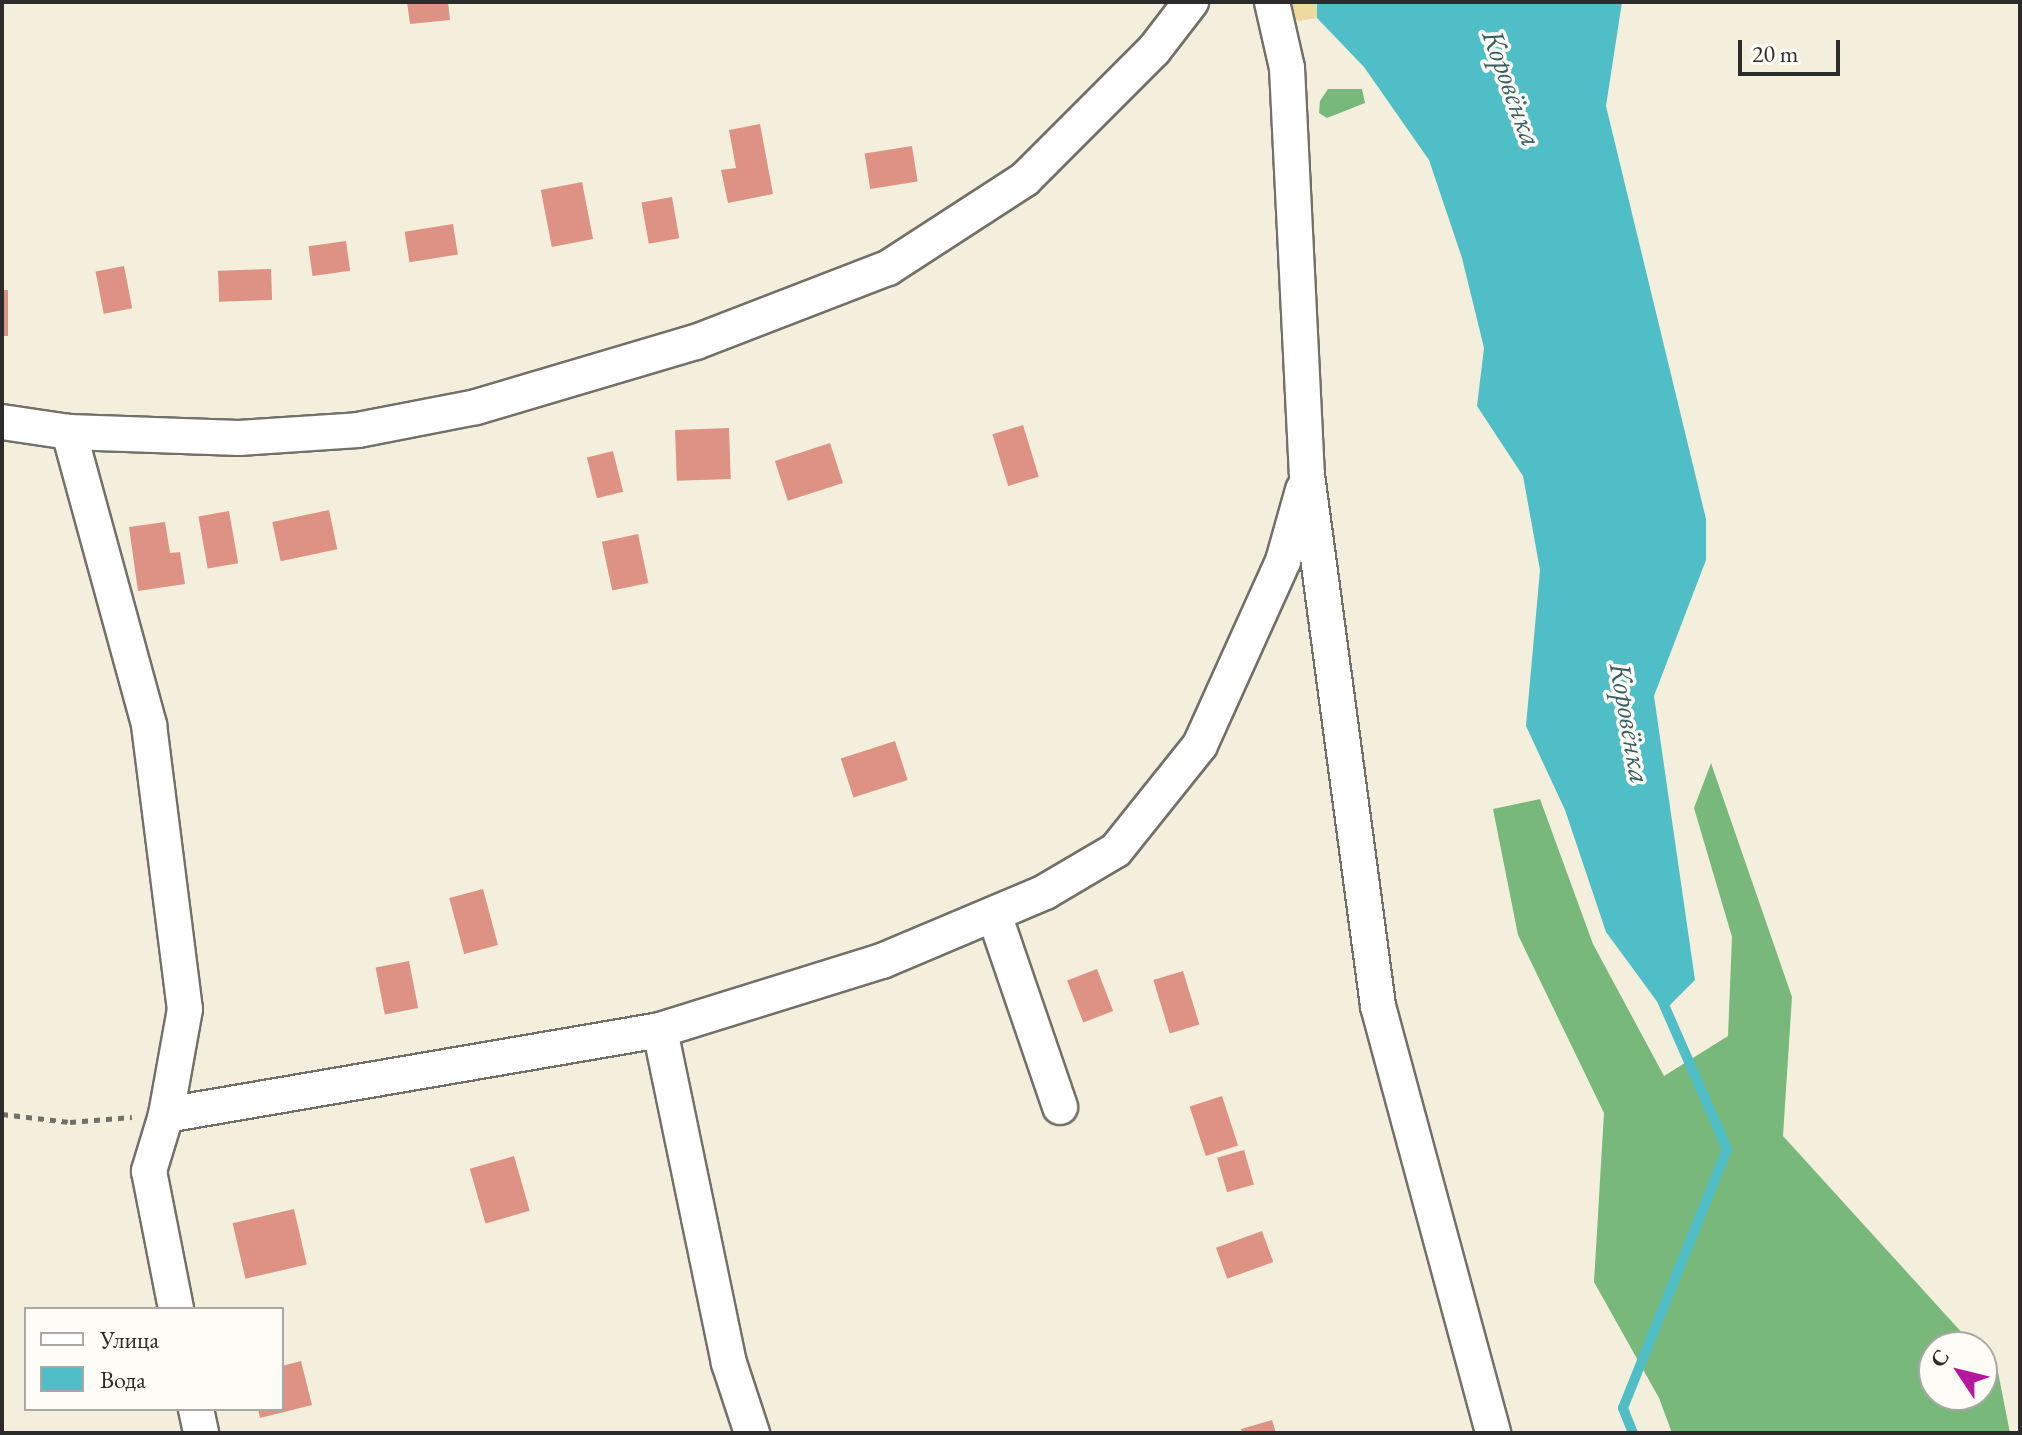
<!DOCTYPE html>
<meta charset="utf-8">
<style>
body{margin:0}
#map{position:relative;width:2022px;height:1435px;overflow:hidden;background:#f3efdc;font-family:"EB Garamond",serif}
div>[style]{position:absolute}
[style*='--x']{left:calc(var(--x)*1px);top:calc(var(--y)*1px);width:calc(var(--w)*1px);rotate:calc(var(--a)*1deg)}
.forest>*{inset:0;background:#78b97b}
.sand>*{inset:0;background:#eeda9e}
.water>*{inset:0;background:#50bec7}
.stream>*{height:10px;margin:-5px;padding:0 5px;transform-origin:5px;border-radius:5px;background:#50bec7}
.building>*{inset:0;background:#de9284;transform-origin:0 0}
.path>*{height:5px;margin-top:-2.5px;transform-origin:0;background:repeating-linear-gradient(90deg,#717069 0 6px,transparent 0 12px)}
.roads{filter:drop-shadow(2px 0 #717069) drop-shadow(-2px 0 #717069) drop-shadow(0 2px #717069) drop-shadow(0 -2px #717069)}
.minor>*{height:34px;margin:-17px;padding:0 17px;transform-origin:17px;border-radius:17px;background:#fff}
span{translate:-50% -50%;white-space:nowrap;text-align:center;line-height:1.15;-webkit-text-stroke:7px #fdfcf7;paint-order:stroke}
.water-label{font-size:30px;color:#385e62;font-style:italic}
.frame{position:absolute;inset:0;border:4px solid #2b2b2b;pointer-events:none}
.legend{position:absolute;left:24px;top:1307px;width:260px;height:104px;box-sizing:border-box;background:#fdfcf7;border:2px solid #a9a8a5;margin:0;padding:10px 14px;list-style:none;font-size:24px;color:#2b2b2b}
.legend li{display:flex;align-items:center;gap:16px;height:40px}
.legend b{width:40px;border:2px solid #a9a8a5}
.north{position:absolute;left:1918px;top:1331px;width:80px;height:80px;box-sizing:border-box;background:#fdfcf7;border:2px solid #a9a8a5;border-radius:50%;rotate:305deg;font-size:22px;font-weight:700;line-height:32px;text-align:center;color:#2b2b2b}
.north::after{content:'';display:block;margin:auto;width:28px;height:36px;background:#b5179e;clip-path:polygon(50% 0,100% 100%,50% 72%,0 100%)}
.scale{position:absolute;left:1738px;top:40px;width:102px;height:36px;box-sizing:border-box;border:4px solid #2b2b2b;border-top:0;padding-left:10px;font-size:24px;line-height:28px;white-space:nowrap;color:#2b2b2b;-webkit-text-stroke:6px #fdfcf7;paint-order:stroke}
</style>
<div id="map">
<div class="forest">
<i style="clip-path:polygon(1328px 89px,1362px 89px,1365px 103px,1327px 118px,1319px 113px,1320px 101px)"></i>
<i style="clip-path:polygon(1711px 763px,1792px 997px,1783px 1136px,1975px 1347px,1934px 1347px,1934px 1395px,1982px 1395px,1982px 1354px,1998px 1372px,2010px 1433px,1672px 1433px,1659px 1398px,1594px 1282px,1604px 1113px,1518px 935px,1493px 809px,1540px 799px,1593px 944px,1664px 1076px,1728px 1036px,1732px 937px,1694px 808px)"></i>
</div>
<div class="sand">
<i style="clip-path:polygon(1284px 2px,1317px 2px,1317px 18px,1298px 21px,1287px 13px)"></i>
</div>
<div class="water">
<i style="clip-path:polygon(1317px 2px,1622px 2px,1606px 106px,1706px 519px,1706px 560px,1654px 696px,1695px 980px,1664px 1011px,1606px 932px,1565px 810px,1526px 726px,1540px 570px,1523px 476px,1477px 406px,1484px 348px,1462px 258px,1429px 160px,1364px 67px,1317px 18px)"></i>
</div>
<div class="stream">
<i style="--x:1633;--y:1433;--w:27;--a:-112"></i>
<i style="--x:1623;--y:1408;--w:279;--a:-68.1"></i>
<i style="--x:1727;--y:1149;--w:163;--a:-113.6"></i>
</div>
<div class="building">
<i style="clip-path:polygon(407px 2px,448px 2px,450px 20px,410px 24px)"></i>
<i style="clip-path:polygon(760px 124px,773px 194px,728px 203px,721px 170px,736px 168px,729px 130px)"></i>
<i style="left:912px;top:146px;width:36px;height:48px;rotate:81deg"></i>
<i style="left:582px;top:182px;width:58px;height:42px;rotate:79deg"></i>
<i style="left:672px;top:197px;width:42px;height:31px;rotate:80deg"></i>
<i style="left:453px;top:224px;width:31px;height:49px;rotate:81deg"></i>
<i style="left:346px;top:241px;width:30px;height:38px;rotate:82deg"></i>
<i style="left:124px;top:266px;width:43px;height:29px;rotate:79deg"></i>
<i style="left:271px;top:269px;width:31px;height:53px;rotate:88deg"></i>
<i style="left:2px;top:290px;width:6px;height:46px"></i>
<i style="left:1023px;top:425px;width:54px;height:32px;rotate:73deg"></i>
<i style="left:729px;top:428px;width:51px;height:54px;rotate:88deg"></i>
<i style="left:830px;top:443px;width:42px;height:58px;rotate:72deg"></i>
<i style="left:613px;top:451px;width:42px;height:27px;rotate:76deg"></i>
<i style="left:329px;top:510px;width:40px;height:58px;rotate:78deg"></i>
<i style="left:229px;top:511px;width:53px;height:31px;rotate:80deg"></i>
<i style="clip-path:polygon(165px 522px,170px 553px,180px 552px,185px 584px,138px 591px,129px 527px)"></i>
<i style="left:638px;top:534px;width:50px;height:37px;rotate:78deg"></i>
<i style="left:895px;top:741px;width:41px;height:57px;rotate:72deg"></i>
<i style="left:483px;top:889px;width:58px;height:35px;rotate:75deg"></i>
<i style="left:409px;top:961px;width:48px;height:34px;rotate:79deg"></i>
<i style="left:1097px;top:969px;width:45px;height:32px;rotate:69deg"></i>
<i style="left:1183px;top:971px;width:56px;height:31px;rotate:73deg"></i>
<i style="left:1222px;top:1096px;width:52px;height:34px;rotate:72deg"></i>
<i style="left:1244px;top:1150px;width:36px;height:28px;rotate:74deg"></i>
<i style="left:514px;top:1156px;width:57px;height:46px;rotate:74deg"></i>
<i style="left:294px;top:1209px;width:57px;height:63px;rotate:77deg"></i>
<i style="left:1262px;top:1231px;width:33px;height:49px;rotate:70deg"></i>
<i style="clip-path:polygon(301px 1361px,312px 1405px,260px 1418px,258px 1409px,282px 1409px,282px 1366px)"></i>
<i style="clip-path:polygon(1272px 1420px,1276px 1433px,1242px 1433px,1241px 1429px)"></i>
</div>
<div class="path">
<i style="--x:2;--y:1114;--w:68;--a:6.7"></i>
<i style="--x:70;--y:1122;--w:62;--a:-4.6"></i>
</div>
<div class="roads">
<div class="minor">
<i style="--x:1272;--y:2;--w:68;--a:77.2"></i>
<i style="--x:1287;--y:68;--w:407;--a:87.2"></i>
<i style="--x:1307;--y:475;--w:536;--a:82.38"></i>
<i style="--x:1378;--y:1006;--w:442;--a:74.9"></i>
<i style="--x:2;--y:422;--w:68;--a:8.5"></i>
<i style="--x:69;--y:432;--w:170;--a:2"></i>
<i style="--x:239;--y:438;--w:119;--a:-3.8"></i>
<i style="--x:358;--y:430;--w:120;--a:-11"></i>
<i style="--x:476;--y:407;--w:229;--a:-16.5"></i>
<i style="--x:696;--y:342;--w:206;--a:-21.1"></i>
<i style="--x:888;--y:268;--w:163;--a:-33"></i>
<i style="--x:1025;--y:179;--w:182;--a:-45"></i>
<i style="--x:1154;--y:50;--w:61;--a:-52.4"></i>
<i style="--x:69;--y:432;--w:304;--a:74.7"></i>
<i style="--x:149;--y:725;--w:286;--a:82.8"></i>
<i style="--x:185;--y:1009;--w:108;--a:100.2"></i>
<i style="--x:166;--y:1115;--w:59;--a:106.9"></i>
<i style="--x:149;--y:1171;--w:141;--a:78.9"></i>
<i style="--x:994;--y:914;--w:204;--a:71.1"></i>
<i style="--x:660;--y:1030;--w:340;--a:78.3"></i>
<i style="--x:729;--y:1363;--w:74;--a:71.8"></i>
<i style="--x:166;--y:1115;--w:501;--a:-9.76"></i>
<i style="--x:660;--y:1030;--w:232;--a:-17.3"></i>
<i style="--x:882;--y:961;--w:177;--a:-22.9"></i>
<i style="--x:1045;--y:892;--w:82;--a:-30.6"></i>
<i style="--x:1116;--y:850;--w:134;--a:-51.3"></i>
<i style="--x:1200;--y:745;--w:202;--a:-65.7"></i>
<i style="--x:1283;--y:561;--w:74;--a:-74.3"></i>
<i style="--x:196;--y:1409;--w:25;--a:78"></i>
</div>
</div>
<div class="water-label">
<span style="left:1512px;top:88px;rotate:70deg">Коровёнка</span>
<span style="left:1630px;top:723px;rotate:80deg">Коровёнка</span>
</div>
<div class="frame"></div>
<ul class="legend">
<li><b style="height:10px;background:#fff"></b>Улица</li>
<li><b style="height:22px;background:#50bec7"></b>Вода</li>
</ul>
<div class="north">С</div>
<div class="scale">20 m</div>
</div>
